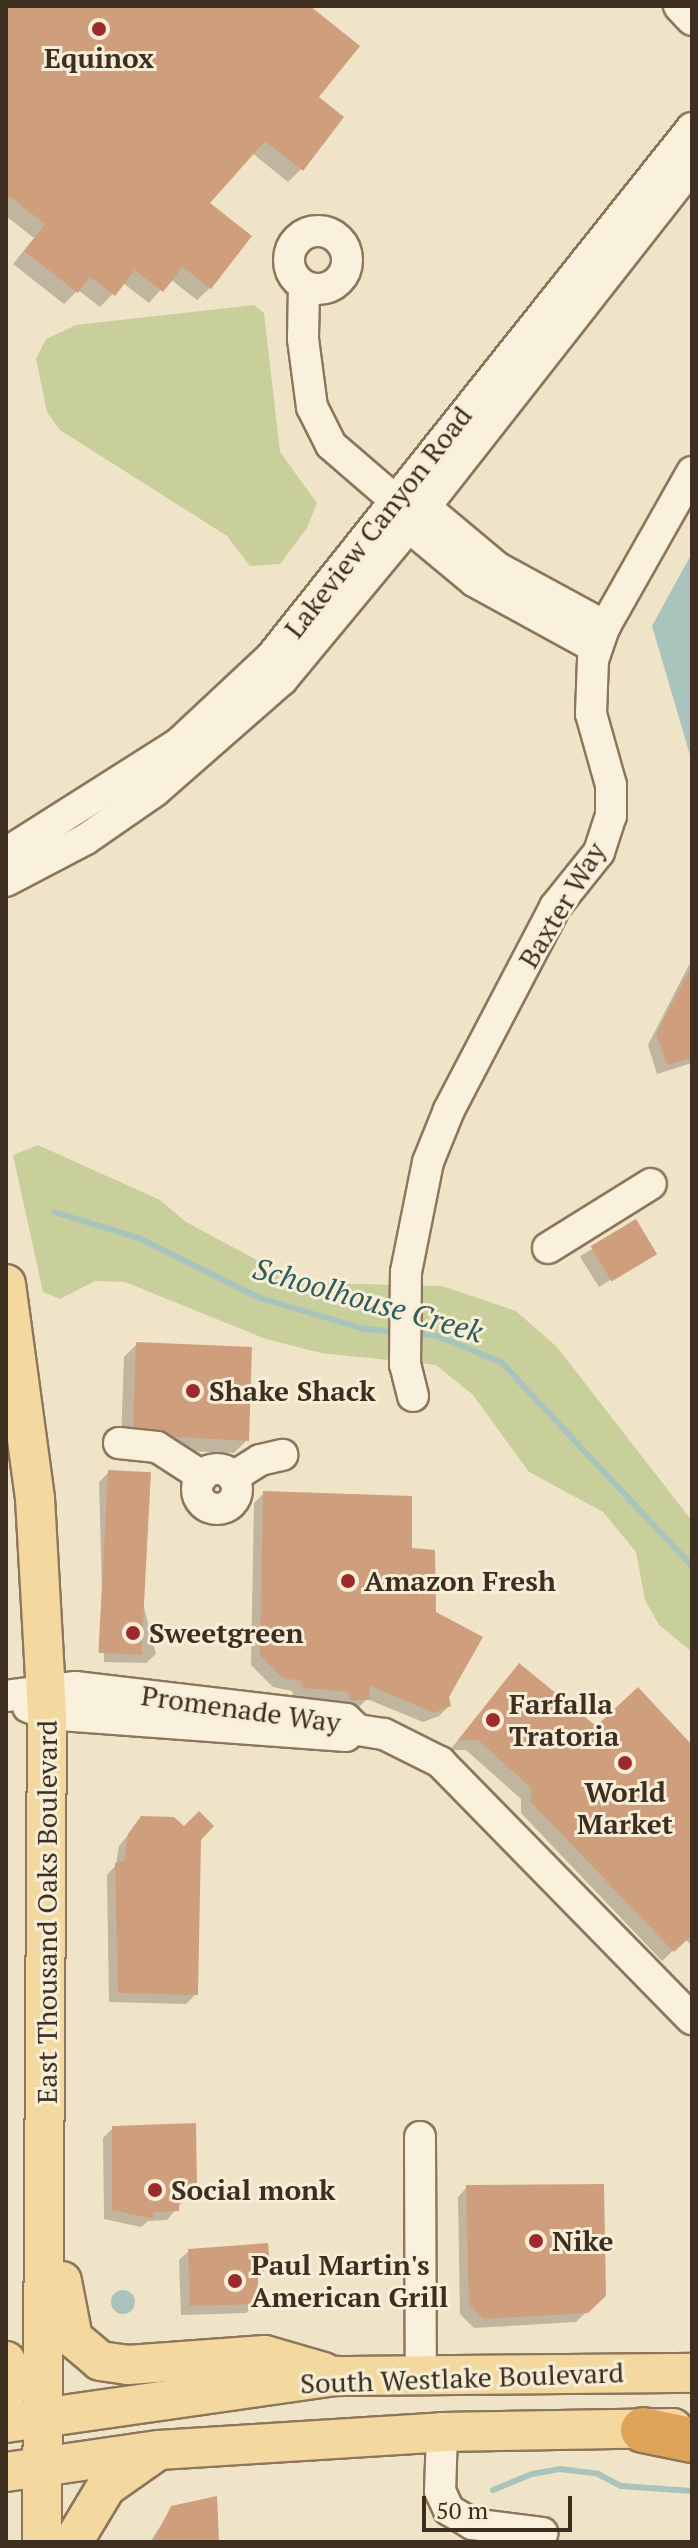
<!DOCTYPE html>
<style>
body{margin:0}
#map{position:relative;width:698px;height:2548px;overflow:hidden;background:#f0e4c8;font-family:"PT Serif",serif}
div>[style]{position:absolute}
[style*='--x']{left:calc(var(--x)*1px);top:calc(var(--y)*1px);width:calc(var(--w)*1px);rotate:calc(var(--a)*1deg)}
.green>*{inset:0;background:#c9cf9b}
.water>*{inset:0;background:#a9c4bc}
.round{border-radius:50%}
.shadow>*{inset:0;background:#0003;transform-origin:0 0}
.stream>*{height:6px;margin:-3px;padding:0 3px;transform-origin:3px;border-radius:3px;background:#a9c4bc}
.building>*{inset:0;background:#cf9f7d;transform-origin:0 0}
.roads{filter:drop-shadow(2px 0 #8d765c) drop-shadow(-2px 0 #8d765c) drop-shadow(0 2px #8d765c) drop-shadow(0 -2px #8d765c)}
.minor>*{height:30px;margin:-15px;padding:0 15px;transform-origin:15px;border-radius:15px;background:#faf1dc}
.minor>.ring{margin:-15px;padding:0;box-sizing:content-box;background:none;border:30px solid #faf1dc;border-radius:50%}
.major>*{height:38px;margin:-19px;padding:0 19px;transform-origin:19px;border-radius:19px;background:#f3d9a0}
.highway>*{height:44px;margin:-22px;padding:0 22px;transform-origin:22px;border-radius:22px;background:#e0a458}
.dots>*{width:22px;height:22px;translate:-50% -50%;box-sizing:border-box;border:4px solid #f7eed8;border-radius:50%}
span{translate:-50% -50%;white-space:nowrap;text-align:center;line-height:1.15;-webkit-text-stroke:6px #f7eed8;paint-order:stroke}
.poi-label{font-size:28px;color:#3d2e20;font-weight:700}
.left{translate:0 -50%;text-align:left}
.street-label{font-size:28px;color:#3d2e20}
.water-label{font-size:30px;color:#2f5d5a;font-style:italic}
.frame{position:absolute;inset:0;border:8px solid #3d2e20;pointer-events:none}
.scale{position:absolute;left:422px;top:2496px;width:150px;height:36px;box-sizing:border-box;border:4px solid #3d2e20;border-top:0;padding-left:10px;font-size:24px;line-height:28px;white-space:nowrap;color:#3d2e20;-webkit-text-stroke:6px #f7eed8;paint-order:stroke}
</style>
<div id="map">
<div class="green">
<i style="clip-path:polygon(254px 305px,264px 313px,280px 452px,317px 503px,307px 528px,280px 564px,250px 566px,227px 536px,60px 430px,47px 412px,36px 359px,46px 339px,76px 325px)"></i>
<i style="clip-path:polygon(38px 1145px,160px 1200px,186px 1222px,283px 1274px,318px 1283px,442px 1286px,516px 1311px,557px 1347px,692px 1521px,692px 1652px,659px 1625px,645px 1600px,636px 1552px,603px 1512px,529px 1472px,473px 1395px,436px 1365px,321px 1353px,266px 1339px,125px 1282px,95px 1281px,60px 1299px,43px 1292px,13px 1155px)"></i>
</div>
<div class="water">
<i style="clip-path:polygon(692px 553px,692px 762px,652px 626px)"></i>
<i class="round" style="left:111px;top:2290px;width:24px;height:24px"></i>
</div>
<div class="shadow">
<i style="clip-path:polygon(6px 6px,306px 6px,316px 98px,301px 169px,288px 182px,252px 153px,207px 203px,210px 288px,197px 300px,170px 279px,149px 303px,123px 283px,100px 307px,78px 290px,64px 304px,13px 264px,34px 238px,6px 216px)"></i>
<i style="clip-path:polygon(692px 959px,692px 1063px,657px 1074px,648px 1045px)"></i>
<i style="left:635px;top:1222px;width:36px;height:65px;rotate:58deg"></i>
<i style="clip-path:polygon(137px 1344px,247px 1440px,234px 1453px,162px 1450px,121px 1439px,124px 1357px)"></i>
<i style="clip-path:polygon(109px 1472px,156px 1654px,146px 1663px,104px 1662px,99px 1482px)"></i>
<i style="clip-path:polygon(264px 1493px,410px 1550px,434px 1614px,449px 1706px,439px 1716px,423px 1722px,367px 1699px,357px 1709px,340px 1709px,338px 1701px,294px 1697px,292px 1691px,273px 1687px,251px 1665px,254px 1503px)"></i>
<i style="clip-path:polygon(519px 1665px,596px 1729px,692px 1748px,692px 1946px,685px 1939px,662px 1961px,521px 1813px,521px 1799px,466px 1750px,450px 1750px)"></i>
<i style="clip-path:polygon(142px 1818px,199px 1840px,196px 1994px,186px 2004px,109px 2002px,107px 1875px,116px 1865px,119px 1846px)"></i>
<i style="clip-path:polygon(113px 2128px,195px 2187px,167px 2220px,148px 2221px,141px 2227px,104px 2219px,103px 2138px)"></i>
<i style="clip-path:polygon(467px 2187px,604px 2295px,576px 2322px,474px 2328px,460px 2314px,458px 2197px)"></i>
<i style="clip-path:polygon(189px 2251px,268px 2267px,258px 2277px,256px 2303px,246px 2313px,181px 2315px,179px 2260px)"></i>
<i style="clip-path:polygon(172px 2508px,217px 2542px,150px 2542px)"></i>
</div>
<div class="stream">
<i style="--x:54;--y:1212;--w:89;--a:17"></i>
<i style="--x:139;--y:1238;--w:135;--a:26.4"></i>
<i style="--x:260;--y:1298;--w:109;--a:16.6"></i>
<i style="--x:364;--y:1329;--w:32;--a:5"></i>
<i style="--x:415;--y:1333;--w:22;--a:8"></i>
<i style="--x:437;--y:1336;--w:69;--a:22.1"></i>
<i style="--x:501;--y:1362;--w:279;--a:46.9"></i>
<i style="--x:493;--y:2490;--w:42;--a:-22.3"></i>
<i style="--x:532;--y:2474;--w:28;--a:-10"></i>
<i style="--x:560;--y:2469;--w:38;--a:7"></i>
<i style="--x:598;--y:2474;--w:26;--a:28"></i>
<i style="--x:621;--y:2486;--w:71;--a:4"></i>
</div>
<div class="building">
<i style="clip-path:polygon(6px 6px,310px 6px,360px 46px,319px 97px,344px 117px,303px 171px,265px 141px,210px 203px,252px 236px,211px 289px,183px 267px,163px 292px,135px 270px,115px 296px,90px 277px,78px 293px,24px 251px,45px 224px,6px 194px)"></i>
<i style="clip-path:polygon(692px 965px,692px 1058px,667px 1065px,656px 1034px)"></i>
<i style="left:636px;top:1219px;width:41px;height:53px;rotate:59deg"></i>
<i style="clip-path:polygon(136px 1342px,252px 1347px,249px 1441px,175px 1437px,133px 1426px)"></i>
<i style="left:108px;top:1470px;width:43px;height:183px;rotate:3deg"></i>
<i style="clip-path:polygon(263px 1491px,412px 1496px,412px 1548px,435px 1550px,436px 1612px,483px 1637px,449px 1697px,451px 1706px,434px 1713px,370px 1686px,369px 1700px,350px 1700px,348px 1692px,303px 1688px,301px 1681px,283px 1678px,260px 1655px)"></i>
<i style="clip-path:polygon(519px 1663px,596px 1726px,638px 1687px,692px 1745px,692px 1935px,674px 1952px,531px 1802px,531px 1788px,478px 1740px,458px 1740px)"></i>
<i style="clip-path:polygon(199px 1811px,214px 1826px,201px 1840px,198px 1995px,118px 1993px,115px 1863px,124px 1861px,128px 1834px,141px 1816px,174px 1817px,184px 1826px)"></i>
<i style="clip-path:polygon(196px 2123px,197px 2188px,191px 2188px,192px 2199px,179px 2200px,179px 2211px,153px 2212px,153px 2219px,112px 2210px,112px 2126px)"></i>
<i style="clip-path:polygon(604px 2184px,606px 2296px,588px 2313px,484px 2319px,469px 2304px,466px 2185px)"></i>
<i style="clip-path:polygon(268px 2243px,270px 2268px,258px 2269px,258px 2304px,190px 2306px,188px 2249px)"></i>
<i style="clip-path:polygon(217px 2496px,219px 2542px,153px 2542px,171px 2506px)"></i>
</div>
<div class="roads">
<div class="minor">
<i style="--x:679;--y:6;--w:19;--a:47"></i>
<i class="ring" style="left:289px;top:231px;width:28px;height:28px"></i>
<i style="--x:304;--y:286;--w:53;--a:91.1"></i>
<i style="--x:303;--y:339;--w:69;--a:82.5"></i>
<i style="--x:312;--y:407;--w:42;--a:63.4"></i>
<i style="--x:331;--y:445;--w:84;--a:40.7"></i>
<i style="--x:395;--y:500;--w:31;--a:13"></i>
<i style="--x:425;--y:507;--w:95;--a:39.9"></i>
<i style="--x:498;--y:568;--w:122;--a:28.5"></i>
<i style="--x:400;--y:509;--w:20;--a:63"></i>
<i style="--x:409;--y:527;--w:85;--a:39.7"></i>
<i style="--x:474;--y:581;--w:139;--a:28.8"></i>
<i style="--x:6;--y:853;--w:204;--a:-32.4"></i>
<i style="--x:178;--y:744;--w:127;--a:-43.1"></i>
<i style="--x:271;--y:657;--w:676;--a:-51.49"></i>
<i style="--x:6;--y:881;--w:90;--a:-27.7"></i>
<i style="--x:86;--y:839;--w:84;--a:-34.8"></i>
<i style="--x:155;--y:791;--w:169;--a:-41.2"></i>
<i style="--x:282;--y:680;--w:224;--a:-50.4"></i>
<i style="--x:425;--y:507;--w:433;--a:-51.9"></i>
<i style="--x:548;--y:1248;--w:121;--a:-31.9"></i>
<i style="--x:413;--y:1396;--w:32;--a:-104"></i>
<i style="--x:405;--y:1365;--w:93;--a:-89.4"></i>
<i style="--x:406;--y:1272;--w:112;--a:-78.7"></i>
<i style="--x:428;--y:1162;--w:56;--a:-68"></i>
<i style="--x:449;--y:1110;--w:229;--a:-62.4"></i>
<i style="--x:555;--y:907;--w:70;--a:-51.3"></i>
<i style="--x:599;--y:852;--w:38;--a:-72"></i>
<i style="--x:611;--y:816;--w:31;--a:-90"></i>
<i style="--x:611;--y:785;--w:74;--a:-105.7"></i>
<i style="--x:591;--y:714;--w:54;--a:-87.9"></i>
<i style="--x:593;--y:660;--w:36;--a:-71"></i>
<i style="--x:605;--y:626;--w:177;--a:-60.5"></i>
<i style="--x:119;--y:1443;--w:38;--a:6"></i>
<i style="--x:157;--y:1447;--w:54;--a:32.8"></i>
<i class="ring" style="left:197px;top:1469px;width:10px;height:10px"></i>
<i style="--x:233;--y:1477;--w:32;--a:-32"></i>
<i style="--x:260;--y:1460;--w:23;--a:-13"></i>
<i style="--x:6;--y:1696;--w:70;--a:-7.4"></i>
<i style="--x:75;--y:1687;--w:273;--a:6.7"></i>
<i style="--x:346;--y:1719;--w:16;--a:43"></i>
<i style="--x:28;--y:1707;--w:20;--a:20"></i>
<i style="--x:47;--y:1714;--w:300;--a:4.2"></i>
<i style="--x:358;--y:1730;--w:26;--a:9"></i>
<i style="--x:384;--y:1734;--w:63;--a:26.6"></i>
<i style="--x:440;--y:1762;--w:360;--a:45.6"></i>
<i style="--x:420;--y:2137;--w:236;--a:89.8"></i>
<i style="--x:442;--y:2432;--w:59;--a:91.9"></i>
<i style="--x:440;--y:2491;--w:21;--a:65"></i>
<i style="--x:449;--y:2510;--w:27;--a:31"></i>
<i style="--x:472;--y:2524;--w:71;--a:7.3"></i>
</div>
<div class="major">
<i style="--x:6;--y:1284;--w:216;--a:82.3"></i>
<i style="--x:35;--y:1498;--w:216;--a:86.8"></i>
<i style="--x:47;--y:1714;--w:828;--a:90.35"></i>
<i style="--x:62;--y:2281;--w:58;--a:79.1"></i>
<i style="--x:73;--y:2338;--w:35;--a:40"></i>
<i style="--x:100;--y:2361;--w:28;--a:8"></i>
<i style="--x:128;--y:2365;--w:137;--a:-4.2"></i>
<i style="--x:265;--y:2355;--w:61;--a:16.1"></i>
<i style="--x:6;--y:2361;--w:33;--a:90"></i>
<i style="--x:6;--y:2423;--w:335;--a:-8.1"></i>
<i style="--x:338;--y:2376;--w:354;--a:-0.5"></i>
<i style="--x:6;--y:2472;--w:155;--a:-8.2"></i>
<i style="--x:159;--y:2450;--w:284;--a:-3.6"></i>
<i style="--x:442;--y:2432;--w:231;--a:-1"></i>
<i style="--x:73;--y:2542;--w:64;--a:-59"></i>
<i style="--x:106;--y:2487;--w:57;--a:-35.1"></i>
</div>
<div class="highway">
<i style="--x:643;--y:2430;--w:50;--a:11.5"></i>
</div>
</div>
<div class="dots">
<i style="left:99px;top:29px;background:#9e2a2b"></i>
<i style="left:193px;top:1391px;background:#9e2a2b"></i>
<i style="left:348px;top:1581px;background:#9e2a2b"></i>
<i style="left:133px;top:1633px;background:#9e2a2b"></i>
<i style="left:493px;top:1720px;background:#9e2a2b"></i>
<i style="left:625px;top:1763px;background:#9e2a2b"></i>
<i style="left:155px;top:2190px;background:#9e2a2b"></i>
<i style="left:536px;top:2241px;background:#9e2a2b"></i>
<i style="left:235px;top:2281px;background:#9e2a2b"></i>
</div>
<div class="poi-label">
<span style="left:99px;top:58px">Equinox</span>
<span class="left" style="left:209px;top:1391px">Shake Shack</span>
<span class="left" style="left:364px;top:1581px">Amazon Fresh</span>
<span class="left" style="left:149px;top:1633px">Sweetgreen</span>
<span class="left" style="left:509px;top:1720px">Farfalla<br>Tratoria</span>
<span style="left:625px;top:1808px">World<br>Market</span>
<span class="left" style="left:171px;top:2190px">Social monk</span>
<span class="left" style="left:552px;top:2241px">Nike</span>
<span class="left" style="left:251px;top:2281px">Paul Martin's<br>American Grill</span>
</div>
<div class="street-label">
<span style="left:378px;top:522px;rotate:-52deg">Lakeview Canyon Road</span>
<span style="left:562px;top:905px;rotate:-59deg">Baxter Way</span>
<span style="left:241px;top:1709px;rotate:8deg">Promenade Way</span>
<span style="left:47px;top:1912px;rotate:-90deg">East Thousand Oaks Boulevard</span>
<span style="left:462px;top:2378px;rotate:-2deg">South Westlake Boulevard</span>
</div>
<div class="water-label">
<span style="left:368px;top:1300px;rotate:16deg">Schoolhouse Creek</span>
</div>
<div class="frame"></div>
<div class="scale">50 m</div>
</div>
